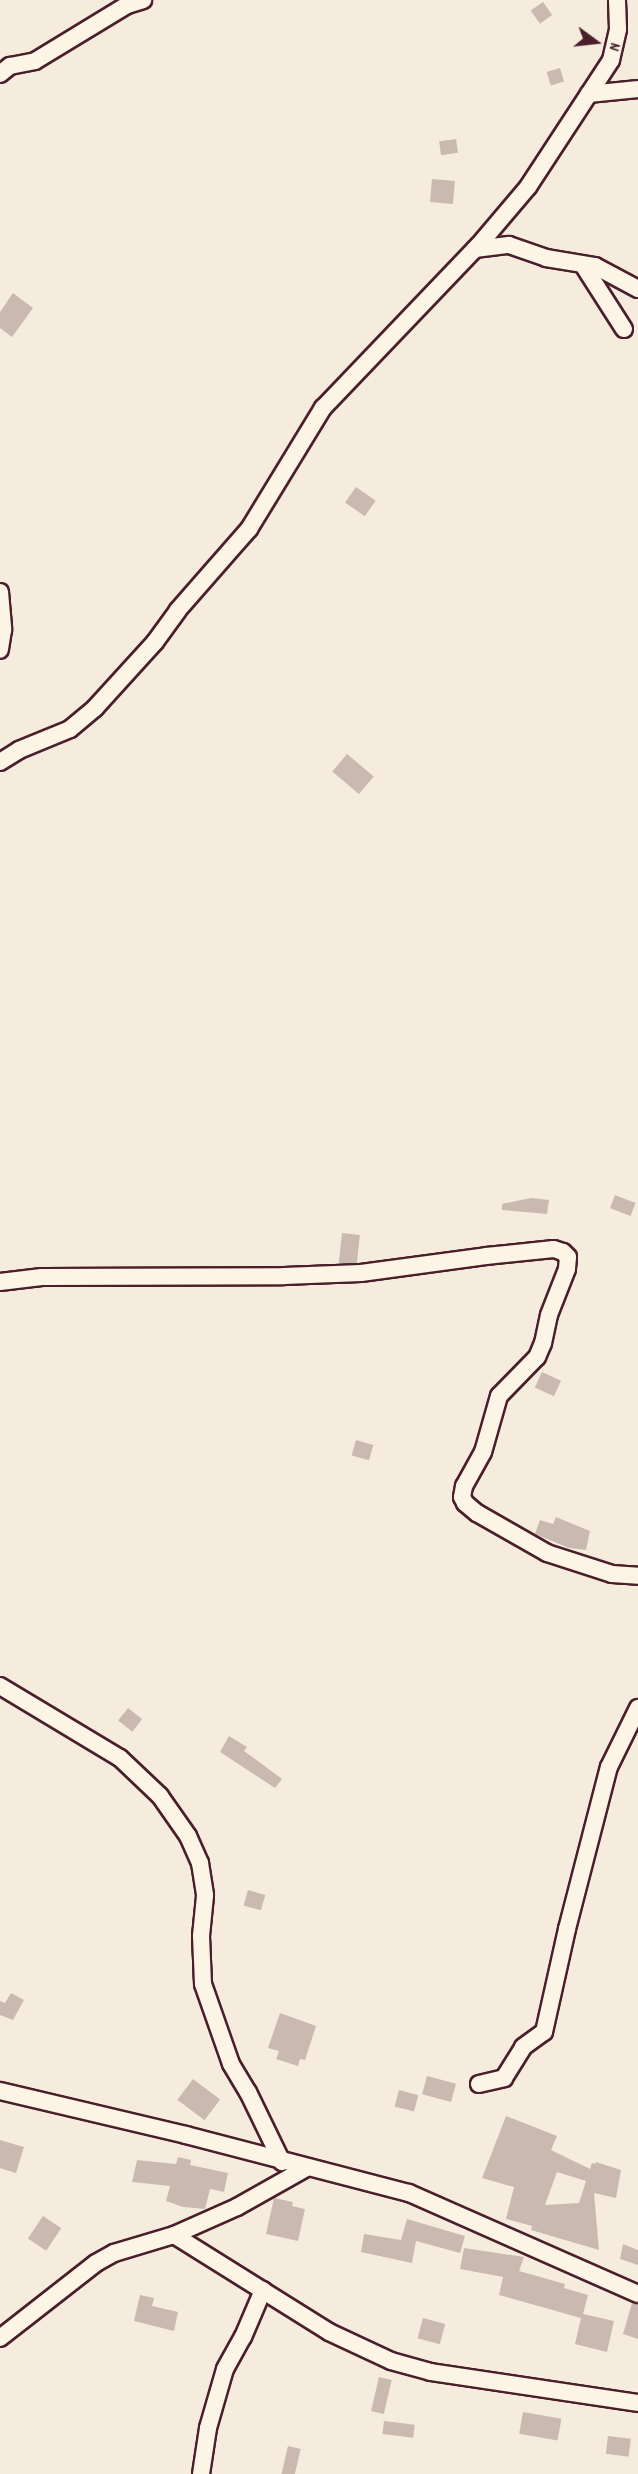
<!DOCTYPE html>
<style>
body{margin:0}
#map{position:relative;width:638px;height:2474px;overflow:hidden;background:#f5ecde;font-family:Dekko,sans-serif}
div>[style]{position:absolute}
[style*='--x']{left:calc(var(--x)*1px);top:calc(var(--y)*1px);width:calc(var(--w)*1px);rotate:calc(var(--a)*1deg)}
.building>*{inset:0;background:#cab9b1;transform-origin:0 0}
.roads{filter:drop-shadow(2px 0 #4a1f2b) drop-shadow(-2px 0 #4a1f2b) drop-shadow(0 2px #4a1f2b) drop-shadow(0 -2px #4a1f2b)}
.minor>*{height:16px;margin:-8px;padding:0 8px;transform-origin:8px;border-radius:8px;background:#fcf5e5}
span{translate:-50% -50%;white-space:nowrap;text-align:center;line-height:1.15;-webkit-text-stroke:4.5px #fcf5e5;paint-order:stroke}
.north{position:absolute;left:566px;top:12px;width:60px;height:60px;-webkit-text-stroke:4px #fcf5e5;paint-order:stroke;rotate:105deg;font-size:16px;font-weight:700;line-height:24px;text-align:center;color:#4a1f2b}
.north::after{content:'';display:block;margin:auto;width:21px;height:27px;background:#4a1f2b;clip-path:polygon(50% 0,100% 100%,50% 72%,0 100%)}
</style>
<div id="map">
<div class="building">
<i style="left:543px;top:2px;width:16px;height:15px;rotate:55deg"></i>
<i style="left:560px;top:68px;width:14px;height:14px;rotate:73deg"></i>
<i style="left:456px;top:139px;width:14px;height:17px;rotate:82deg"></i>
<i style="left:432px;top:179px;width:23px;height:23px;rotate:5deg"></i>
<i style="clip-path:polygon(13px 293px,33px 308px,12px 337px,0 328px,0 312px)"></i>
<i style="left:356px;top:487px;width:24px;height:19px;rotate:35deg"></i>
<i style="left:347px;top:754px;width:35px;height:23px;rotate:40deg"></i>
<i style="left:615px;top:1195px;width:22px;height:14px;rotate:21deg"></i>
<i style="clip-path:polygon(531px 1198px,549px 1200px,547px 1214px,502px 1210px,502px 1204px)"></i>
<i style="left:342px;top:1233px;width:18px;height:30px;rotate:6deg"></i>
<i style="left:542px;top:1372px;width:21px;height:17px;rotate:25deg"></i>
<i style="left:356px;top:1440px;width:18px;height:16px;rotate:16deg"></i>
<i style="clip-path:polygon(556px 1517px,590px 1531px,586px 1550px,569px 1548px,535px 1534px,540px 1520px,553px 1524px)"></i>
<i style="left:128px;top:1708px;width:18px;height:16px;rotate:38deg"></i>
<i style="clip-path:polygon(229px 1736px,247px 1747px,244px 1751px,282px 1779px,275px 1788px,220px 1752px)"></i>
<i style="left:248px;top:1890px;width:18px;height:16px;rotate:16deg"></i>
<i style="clip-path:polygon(11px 1993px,24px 2000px,13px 2020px,0 2015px,0 2001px,5px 2003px)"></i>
<i style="clip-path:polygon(280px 2013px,316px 2026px,305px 2060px,300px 2059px,298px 2066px,276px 2059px,279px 2051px,268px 2048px)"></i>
<i style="left:427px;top:2076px;width:30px;height:19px;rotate:15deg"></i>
<i style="left:193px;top:2079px;width:34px;height:26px;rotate:37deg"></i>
<i style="left:399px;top:2090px;width:20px;height:17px;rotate:15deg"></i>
<i style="clip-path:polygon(evenodd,506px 2116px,557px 2136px,551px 2150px,590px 2169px,592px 2163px,595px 2164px,596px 2162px,621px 2170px,616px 2198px,594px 2193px,599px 2250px,531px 2230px,532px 2226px,506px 2219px,514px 2187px,482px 2178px,506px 2116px,557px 2172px,586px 2181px,579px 2203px,545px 2205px,557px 2172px)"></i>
<i style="clip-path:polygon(0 2140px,24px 2147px,16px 2173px,0 2168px)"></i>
<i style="clip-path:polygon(178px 2157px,191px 2160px,190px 2165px,228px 2173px,224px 2192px,210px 2189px,205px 2209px,183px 2207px,166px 2201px,170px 2186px,132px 2182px,137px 2160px,176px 2164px)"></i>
<i style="clip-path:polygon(274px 2198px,293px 2202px,292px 2206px,305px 2209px,298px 2241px,266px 2234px)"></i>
<i style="left:43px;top:2216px;width:22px;height:27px;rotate:34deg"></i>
<i style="clip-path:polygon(407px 2219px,465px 2236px,460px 2253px,416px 2241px,412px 2263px,361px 2252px,364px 2234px,401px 2240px)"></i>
<i style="clip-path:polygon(623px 2244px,638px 2250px,638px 2265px,620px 2259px)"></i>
<i style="clip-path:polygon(464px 2248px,524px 2257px,519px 2271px,565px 2284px,564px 2288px,588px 2295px,583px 2314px,614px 2321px,607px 2352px,575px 2344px,581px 2318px,499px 2295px,503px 2277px,460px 2269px)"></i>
<i style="clip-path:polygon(140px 2295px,154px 2298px,152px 2306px,178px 2312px,174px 2331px,134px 2321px)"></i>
<i style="clip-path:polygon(632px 2303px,638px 2304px,638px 2339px,623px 2334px)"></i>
<i style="left:423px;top:2318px;width:23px;height:21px;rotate:15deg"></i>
<i style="left:379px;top:2377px;width:13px;height:35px;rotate:13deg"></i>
<i style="left:523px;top:2412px;width:39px;height:22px;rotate:10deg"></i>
<i style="left:384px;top:2421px;width:31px;height:13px;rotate:7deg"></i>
<i style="left:608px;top:2436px;width:23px;height:18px;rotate:7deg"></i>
<i style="left:288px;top:2446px;width:13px;height:29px;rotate:13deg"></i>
</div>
<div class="roads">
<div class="minor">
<i style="--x:0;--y:74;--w:13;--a:-39"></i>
<i style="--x:10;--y:66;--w:25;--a:-11"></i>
<i style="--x:35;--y:61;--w:108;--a:-31.3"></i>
<i style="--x:127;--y:5;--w:17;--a:-17"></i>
<i style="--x:589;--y:94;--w:49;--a:-5.8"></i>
<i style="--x:475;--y:249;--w:34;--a:-7"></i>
<i style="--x:509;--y:245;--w:39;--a:19"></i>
<i style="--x:546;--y:258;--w:50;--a:9.3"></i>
<i style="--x:595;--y:266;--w:49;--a:28.1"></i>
<i style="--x:583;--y:265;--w:76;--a:57.4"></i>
<i style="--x:0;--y:592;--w:38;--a:85"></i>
<i style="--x:3;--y:630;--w:20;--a:99"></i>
<i style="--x:0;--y:762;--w:22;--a:-32"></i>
<i style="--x:19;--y:750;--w:55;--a:-22.4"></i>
<i style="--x:70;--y:729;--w:33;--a:-40"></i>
<i style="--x:95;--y:708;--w:89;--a:-47.7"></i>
<i style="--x:155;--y:642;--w:39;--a:-54"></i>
<i style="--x:178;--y:610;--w:108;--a:-48.8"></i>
<i style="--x:249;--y:529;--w:142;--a:-58.6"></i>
<i style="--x:323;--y:408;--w:224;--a:-46.3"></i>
<i style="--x:478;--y:246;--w:77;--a:-49.7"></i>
<i style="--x:528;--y:187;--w:152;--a:-56.8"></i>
<i style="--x:611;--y:60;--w:32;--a:-77"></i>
<i style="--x:618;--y:29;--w:29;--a:-92"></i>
<i style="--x:0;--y:1282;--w:42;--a:-6.8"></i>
<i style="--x:42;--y:1277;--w:242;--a:-0.2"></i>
<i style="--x:284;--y:1276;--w:77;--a:-2.2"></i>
<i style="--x:361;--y:1273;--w:126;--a:-7.7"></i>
<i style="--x:486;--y:1256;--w:68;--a:-5.9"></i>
<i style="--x:554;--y:1249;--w:9;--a:18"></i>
<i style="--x:563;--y:1252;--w:7;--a:45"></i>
<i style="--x:568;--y:1257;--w:12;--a:95"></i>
<i style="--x:567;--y:1269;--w:49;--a:111.4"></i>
<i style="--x:549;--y:1315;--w:29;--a:102"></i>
<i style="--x:543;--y:1343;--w:15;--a:113"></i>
<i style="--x:537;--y:1357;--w:54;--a:134.3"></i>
<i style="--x:499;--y:1396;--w:58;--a:105.9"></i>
<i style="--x:483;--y:1452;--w:39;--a:119"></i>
<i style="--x:464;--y:1486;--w:11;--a:100"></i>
<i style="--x:462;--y:1497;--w:7;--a:63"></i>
<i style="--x:465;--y:1503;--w:16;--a:40"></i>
<i style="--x:477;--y:1513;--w:81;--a:29.7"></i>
<i style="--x:547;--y:1553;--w:68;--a:17.9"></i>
<i style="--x:612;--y:1574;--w:26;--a:4"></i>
<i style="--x:0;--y:1686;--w:140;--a:31"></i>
<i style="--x:120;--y:1758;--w:55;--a:43.5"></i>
<i style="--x:160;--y:1796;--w:49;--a:55"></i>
<i style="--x:188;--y:1836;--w:30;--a:66"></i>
<i style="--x:200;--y:1863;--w:33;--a:81"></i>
<i style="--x:205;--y:1896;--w:40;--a:95.7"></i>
<i style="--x:201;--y:1936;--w:48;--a:87.6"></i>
<i style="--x:203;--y:1984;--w:85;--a:70.7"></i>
<i style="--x:231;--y:2064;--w:33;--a:59"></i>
<i style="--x:248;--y:2092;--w:78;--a:64.1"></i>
<i style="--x:479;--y:2084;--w:26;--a:-13"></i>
<i style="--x:504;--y:2078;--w:36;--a:-58"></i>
<i style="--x:523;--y:2047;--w:26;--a:-36"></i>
<i style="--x:544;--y:2032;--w:106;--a:-77.4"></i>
<i style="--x:567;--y:1929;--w:167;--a:-75.5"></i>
<i style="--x:609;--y:1767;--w:66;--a:-63.8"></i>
<i style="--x:0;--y:2091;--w:191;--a:13.3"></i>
<i style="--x:186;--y:2135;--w:230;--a:14.6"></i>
<i style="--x:409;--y:2193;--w:250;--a:23.8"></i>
<i style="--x:174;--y:2235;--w:183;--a:32"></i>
<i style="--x:329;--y:2332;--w:68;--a:25.1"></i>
<i style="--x:391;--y:2361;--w:41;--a:15.4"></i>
<i style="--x:431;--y:2372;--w:209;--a:8.5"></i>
<i style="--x:0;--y:2338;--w:122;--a:-38"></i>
<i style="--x:96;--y:2263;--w:21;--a:-29"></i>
<i style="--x:114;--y:2253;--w:63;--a:-16.7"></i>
<i style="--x:174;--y:2235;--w:69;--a:-24"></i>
<i style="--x:237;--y:2207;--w:81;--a:-29.4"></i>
<i style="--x:201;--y:2474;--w:47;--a:-81.3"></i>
<i style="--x:208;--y:2428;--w:61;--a:-73.9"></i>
<i style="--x:225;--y:2369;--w:37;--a:-61"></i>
<i style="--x:243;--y:2337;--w:51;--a:-66.9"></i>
</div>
</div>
<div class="north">N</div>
</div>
